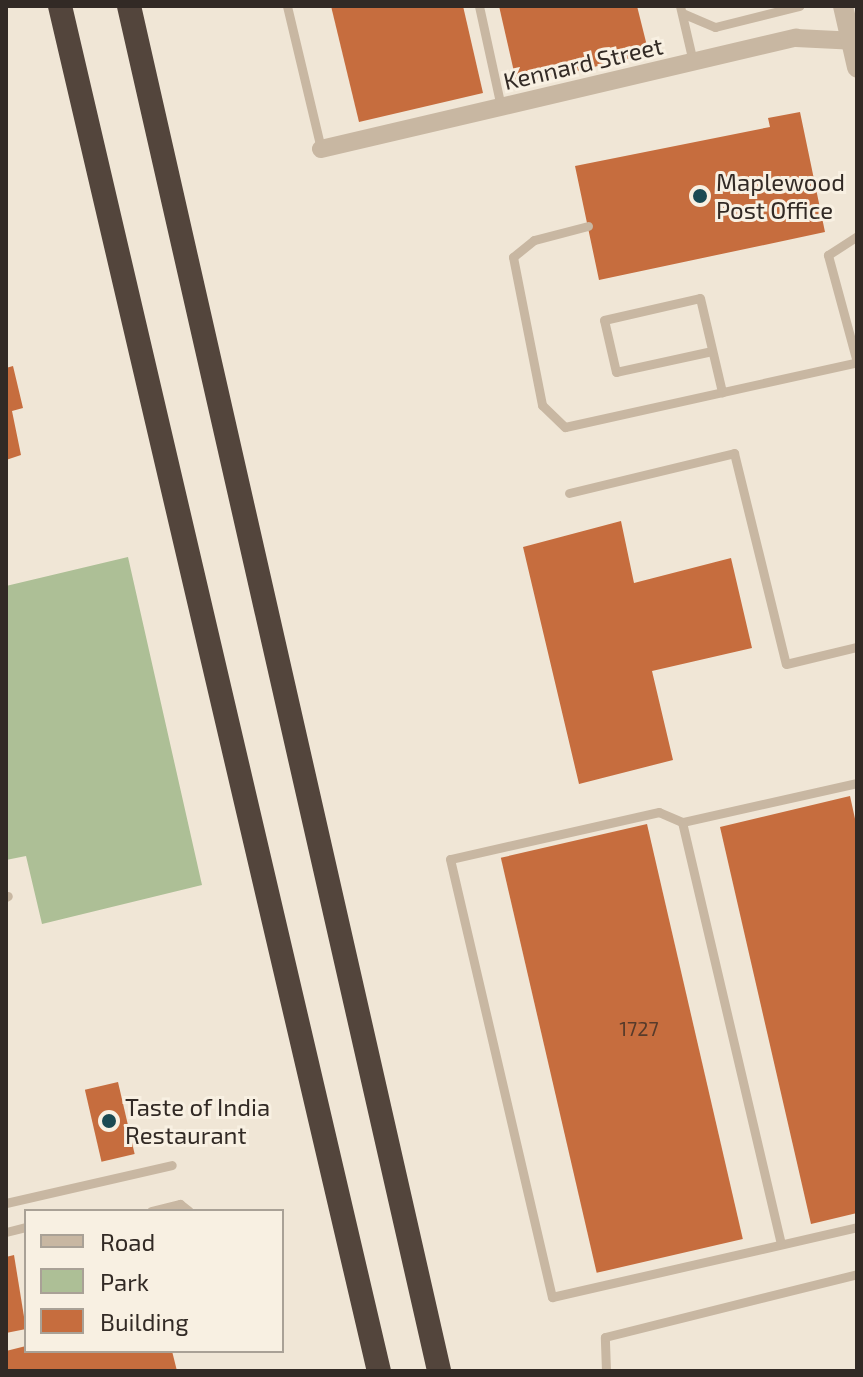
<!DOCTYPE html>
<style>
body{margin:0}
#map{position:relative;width:863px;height:1377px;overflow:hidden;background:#f0e6d6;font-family:"Exo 2",sans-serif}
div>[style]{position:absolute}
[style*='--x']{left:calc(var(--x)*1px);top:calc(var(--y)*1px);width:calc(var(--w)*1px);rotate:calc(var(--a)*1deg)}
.green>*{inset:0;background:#adbf96}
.building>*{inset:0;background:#c66d3e;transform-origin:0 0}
.service>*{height:9px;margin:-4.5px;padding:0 4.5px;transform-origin:4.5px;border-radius:4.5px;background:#c8b7a2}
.minor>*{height:18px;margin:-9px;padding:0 9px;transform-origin:9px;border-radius:9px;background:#c8b7a2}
.tertiary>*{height:20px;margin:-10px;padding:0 10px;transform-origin:10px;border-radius:10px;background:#c8b7a2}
.motorway>*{height:24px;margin:-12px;padding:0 12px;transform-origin:12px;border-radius:12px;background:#53453c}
.dots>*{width:22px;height:22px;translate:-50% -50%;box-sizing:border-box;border:4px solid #f8f0e2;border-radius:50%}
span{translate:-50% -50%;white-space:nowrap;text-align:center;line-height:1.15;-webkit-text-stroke:6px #f8f0e2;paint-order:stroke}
.number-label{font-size:20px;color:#573b2b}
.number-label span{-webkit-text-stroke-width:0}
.street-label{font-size:24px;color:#322a25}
.poi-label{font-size:24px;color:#322a25}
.left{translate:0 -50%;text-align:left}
.frame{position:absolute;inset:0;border:8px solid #322a25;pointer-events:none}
.legend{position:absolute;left:24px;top:1209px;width:260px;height:144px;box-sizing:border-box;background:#f8f0e2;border:2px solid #a9a196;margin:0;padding:10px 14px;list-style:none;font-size:24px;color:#322a25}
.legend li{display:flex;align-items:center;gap:16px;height:40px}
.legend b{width:40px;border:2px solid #a9a196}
</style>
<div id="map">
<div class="green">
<i style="clip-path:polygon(128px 557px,202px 885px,42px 924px,26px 856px,6px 860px,6px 586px)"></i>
</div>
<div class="building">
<i style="clip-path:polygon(331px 6px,463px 6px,483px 93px,359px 122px)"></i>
<i style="clip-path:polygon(499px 6px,637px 6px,649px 54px,517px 85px)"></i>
<i style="clip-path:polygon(800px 112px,825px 232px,599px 280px,575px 166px,770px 127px,768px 118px)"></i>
<i style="clip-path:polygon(13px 366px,23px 408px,12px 411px,21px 455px,6px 460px,6px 368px)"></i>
<i style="clip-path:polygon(621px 521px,634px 583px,731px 558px,752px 648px,652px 671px,673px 760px,579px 784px,523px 547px)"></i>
<i style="clip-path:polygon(850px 796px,857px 828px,857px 1213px,811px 1224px,720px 827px)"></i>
<i style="left:647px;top:824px;width:426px;height:150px;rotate:77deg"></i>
<i style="left:118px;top:1082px;width:74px;height:34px;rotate:77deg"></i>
<i style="clip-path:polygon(14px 1255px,26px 1329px,6px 1333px,6px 1257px)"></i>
<i style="clip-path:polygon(26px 1346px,172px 1351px,177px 1371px,6px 1371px,6px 1351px)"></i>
</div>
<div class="service">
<i style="--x:287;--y:6;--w:147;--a:76.6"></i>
<i style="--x:479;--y:6;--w:103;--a:77.7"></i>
<i style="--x:680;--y:6;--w:57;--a:76.9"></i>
<i style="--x:682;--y:13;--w:36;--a:23"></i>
<i style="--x:715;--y:27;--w:87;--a:-14"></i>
<i style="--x:588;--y:226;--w:56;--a:165.5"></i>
<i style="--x:534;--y:240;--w:27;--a:141"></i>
<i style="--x:513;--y:257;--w:151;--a:78.9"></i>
<i style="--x:542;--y:405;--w:32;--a:44"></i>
<i style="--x:565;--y:427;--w:299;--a:-12.5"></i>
<i style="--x:712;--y:351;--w:98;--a:167.7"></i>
<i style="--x:616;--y:372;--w:53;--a:-103"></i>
<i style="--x:604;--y:320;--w:98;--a:-12.9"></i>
<i style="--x:700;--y:298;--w:97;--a:76.8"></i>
<i style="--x:857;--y:362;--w:111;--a:-105.2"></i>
<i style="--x:828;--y:255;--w:35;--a:-33"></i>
<i style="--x:569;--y:493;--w:170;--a:-13.6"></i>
<i style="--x:734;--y:453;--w:217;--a:76.2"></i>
<i style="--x:786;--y:664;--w:73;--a:-13.5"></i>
<i style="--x:857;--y:783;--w:179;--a:167.4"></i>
<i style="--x:682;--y:822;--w:25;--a:-157"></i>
<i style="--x:659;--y:812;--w:214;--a:167.3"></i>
<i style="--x:450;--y:859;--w:450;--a:76.9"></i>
<i style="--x:552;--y:1297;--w:313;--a:-12.9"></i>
<i style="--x:682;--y:822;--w:433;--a:76.8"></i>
<i style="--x:6;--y:897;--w:2;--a:-27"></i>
<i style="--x:6;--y:1203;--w:170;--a:-12.9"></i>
<i style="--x:151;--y:1211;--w:30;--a:-14"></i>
<i style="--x:180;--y:1204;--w:11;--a:38"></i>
<i style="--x:6;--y:1232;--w:21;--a:-14"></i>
<i style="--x:606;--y:1371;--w:34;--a:-92"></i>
<i style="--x:605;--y:1337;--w:260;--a:-14"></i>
</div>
<div class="minor">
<i style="--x:321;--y:149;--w:488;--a:-13.2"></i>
<i style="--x:796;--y:38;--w:61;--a:2.8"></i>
</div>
<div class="tertiary">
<i style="--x:843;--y:6;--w:63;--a:77.1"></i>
</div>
<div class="motorway">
<i style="--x:60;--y:6;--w:1402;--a:76.85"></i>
<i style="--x:129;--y:6;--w:1400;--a:77.2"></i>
</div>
<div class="dots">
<i style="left:700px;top:196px;background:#1b4a53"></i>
<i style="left:109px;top:1121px;background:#1b4a53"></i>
</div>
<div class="number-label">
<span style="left:639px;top:1028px">1727</span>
</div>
<div class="street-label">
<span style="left:583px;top:63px;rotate:-13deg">Kennard Street</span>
</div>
<div class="poi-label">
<span class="left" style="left:716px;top:196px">Maplewood<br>Post Office</span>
<span class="left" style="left:125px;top:1121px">Taste of India<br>Restaurant</span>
</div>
<div class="frame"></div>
<ul class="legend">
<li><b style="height:10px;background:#c8b7a2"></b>Road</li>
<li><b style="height:22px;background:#adbf96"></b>Park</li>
<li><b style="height:22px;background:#c66d3e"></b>Building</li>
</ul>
</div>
